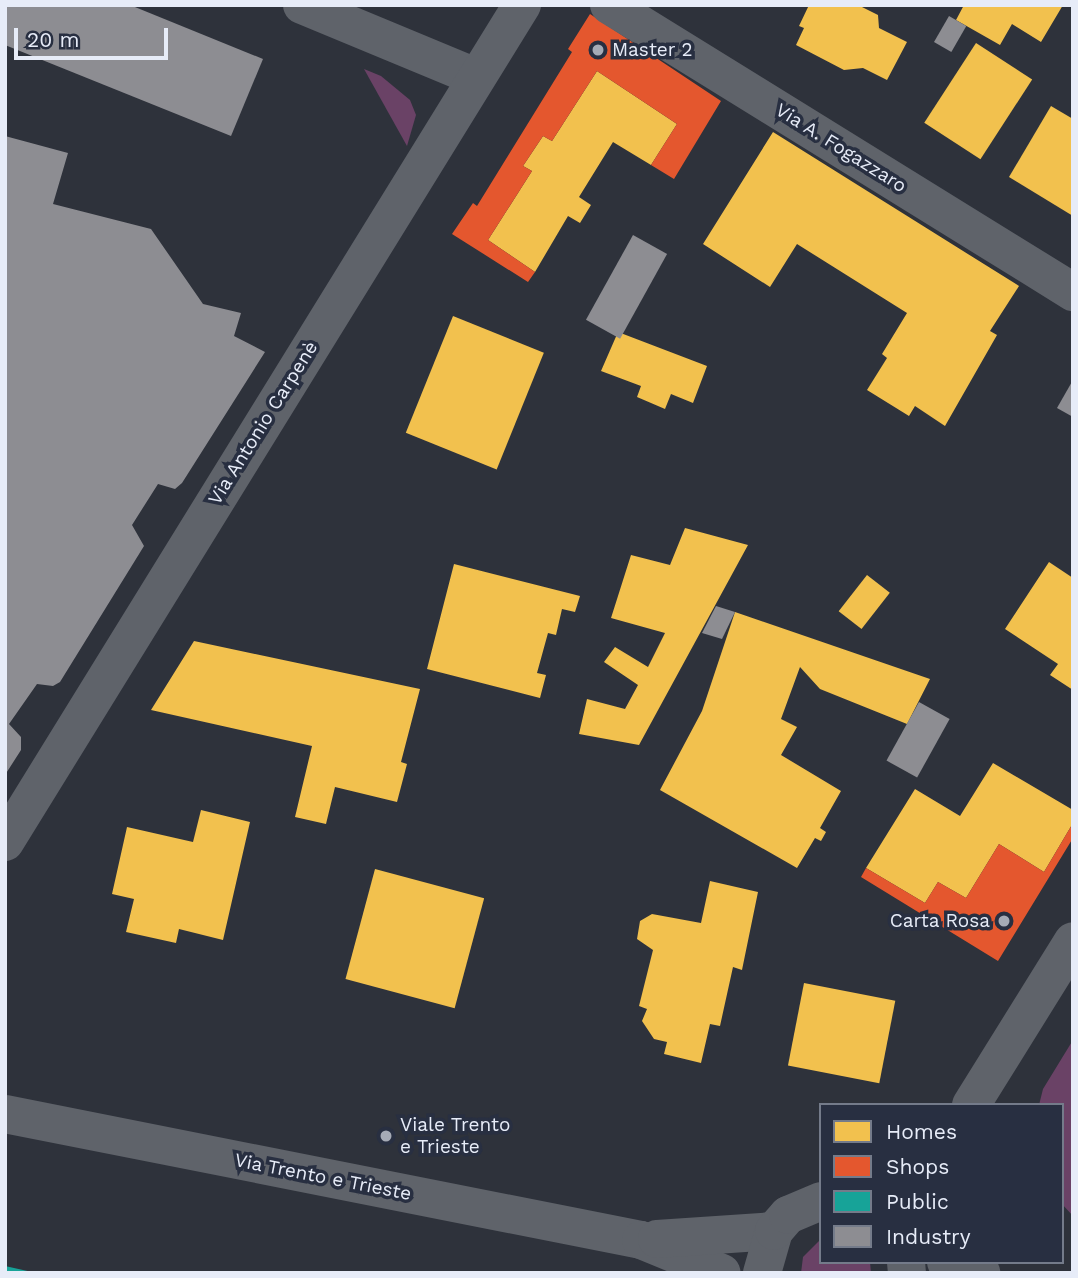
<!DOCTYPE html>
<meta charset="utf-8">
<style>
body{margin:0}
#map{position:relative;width:1078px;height:1278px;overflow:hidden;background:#2e323b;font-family:"Work Sans",sans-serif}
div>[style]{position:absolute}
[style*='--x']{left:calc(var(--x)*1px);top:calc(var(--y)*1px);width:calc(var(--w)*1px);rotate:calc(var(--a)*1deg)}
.green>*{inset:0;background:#6a4266}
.homes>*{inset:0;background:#f2c14e;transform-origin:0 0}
.shops>*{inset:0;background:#e4572e}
.public>*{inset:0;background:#17a398}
.industry>*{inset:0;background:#8d8d92;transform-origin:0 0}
.minor>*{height:38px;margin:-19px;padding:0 19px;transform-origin:19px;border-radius:19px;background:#5f636a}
.dots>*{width:19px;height:19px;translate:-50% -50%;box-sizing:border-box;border:4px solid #282f41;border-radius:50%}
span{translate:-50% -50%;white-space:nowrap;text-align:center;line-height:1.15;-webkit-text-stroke:7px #282f41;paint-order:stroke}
.poi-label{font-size:19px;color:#e7ecf8}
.left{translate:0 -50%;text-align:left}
.right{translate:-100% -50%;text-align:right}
.street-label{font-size:19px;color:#e7ecf8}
.frame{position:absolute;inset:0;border:7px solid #e7ecf8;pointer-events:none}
.legend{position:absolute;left:819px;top:1103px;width:245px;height:161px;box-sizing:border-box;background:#282f41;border:2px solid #747b8a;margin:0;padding:9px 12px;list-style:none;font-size:21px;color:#e7ecf8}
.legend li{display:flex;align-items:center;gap:14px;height:35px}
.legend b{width:35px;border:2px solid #747b8a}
.scale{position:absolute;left:14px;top:28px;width:154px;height:32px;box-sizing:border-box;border:4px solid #e7ecf8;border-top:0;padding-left:9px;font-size:21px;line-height:24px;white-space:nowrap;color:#e7ecf8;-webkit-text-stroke:5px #282f41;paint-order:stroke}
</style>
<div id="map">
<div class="green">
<i style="clip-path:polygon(364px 69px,381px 76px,410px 100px,416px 115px,407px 146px)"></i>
<i style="clip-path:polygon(1073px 1040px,1073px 1216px,1062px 1204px,1062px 1105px,1039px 1105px,1043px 1089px)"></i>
<i style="clip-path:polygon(821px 1239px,821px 1262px,870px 1262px,871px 1273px,801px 1273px,803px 1257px)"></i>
</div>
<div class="homes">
<i style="clip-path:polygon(809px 5px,858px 5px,878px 15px,879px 28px,907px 42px,887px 80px,863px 68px,844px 70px,796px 45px,804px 28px,799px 26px)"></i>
<i style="clip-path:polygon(964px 5px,1063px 5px,1041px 42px,1012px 24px,1000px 45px,956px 20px)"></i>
<i style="left:976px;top:43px;width:67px;height:95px;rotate:33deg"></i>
<i style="clip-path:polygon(597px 71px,677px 124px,651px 165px,613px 142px,579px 197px,591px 205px,580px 223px,568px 216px,535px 272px,488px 240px,532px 171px,523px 166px,543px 136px,552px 141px)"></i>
<i style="clip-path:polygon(1051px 106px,1073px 119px,1073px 216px,1009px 177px)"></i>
<i style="clip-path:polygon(773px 132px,1019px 286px,990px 331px,997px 335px,945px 426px,915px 406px,909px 416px,867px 390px,887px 358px,882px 354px,907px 313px,797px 244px,770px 287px,703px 244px)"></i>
<i style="left:453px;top:316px;width:98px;height:126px;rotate:22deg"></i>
<i style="clip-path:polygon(618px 332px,707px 366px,693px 403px,671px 394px,665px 409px,637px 397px,641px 386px,601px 371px)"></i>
<i style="clip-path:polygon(685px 528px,748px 545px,639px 745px,579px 734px,587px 699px,625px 709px,638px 685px,604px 662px,615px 647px,648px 667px,665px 633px,611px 618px,631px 555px,670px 565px)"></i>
<i style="clip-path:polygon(1049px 562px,1073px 578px,1073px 690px,1050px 675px,1058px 664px,1005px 629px)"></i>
<i style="clip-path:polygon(454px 564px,580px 596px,575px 612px,562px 609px,556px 635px,548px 633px,537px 673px,546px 675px,540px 698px,427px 669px)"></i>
<i style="left:867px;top:575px;width:29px;height:46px;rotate:38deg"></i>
<i style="clip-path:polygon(735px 612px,930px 679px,907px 724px,820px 689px,800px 667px,781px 719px,797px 727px,781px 755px,841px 791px,820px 828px,826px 832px,821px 841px,815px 838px,797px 868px,660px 790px,702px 711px)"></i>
<i style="clip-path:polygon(194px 641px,420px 689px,401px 762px,407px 764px,397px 802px,335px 787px,326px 824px,295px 817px,312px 746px,151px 710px)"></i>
<i style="clip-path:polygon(993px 763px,1073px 810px,1073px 823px,1044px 872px,999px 844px,966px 898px,938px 882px,925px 903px,866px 868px,915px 789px,960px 816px)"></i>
<i style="clip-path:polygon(201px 810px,250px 822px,223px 940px,179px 929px,176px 943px,126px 932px,134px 899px,112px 894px,127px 827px,193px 842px)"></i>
<i style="left:375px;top:869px;width:113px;height:114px;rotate:15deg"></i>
<i style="clip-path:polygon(710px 881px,758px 892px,742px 970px,733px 967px,720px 1026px,710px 1024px,701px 1063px,664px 1054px,667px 1042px,654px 1039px,642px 1021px,647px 1009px,639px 1006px,653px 950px,637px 939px,640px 921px,652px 914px,701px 923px)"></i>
<i style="left:804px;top:983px;width:93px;height:84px;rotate:11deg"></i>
</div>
<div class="shops">
<i style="clip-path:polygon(590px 14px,721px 101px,674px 179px,651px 165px,677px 124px,597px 71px,552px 141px,543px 136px,523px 166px,532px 171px,488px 240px,535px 272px,528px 282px,452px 234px,473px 203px,477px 206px,572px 52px,568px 49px)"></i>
<i style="clip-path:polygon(1073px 823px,1073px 838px,998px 961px,861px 877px,866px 868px,925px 903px,938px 882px,966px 898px,999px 844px,1044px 872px)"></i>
</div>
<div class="public">
<i style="clip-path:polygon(5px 1266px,32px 1272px,32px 1273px,5px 1273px)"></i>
</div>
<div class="industry">
<i style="clip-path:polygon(5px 5px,130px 5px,263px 59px,231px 136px,5px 45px)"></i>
<i style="left:949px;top:16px;width:20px;height:30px;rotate:30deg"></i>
<i style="clip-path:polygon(5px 136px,68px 153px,53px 204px,151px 229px,203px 304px,241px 313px,234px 336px,265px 352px,182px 483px,175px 489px,158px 484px,132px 525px,144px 546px,60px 682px,53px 686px,37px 684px,9px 724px,21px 737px,21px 750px,5px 775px)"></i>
<i style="left:633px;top:235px;width:39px;height:97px;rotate:29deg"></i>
<i style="clip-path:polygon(1073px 380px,1073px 417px,1057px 408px)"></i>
<i style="clip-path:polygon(716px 606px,735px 612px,722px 639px,702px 633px)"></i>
<i style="left:919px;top:702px;width:35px;height:67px;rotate:29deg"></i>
</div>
<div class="minor">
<i style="--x:302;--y:5;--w:188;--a:22.5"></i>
<i style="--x:609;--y:5;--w:546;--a:31.74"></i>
<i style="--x:5;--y:842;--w:984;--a:-58.3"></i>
<i style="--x:971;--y:1105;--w:193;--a:-58.1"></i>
<i style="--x:5;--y:1114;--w:648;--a:11.21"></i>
<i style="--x:641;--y:1240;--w:87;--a:22.2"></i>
<i style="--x:657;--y:1239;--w:117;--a:-3.9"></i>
<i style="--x:906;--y:1262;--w:11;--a:85"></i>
<i style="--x:946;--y:1262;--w:37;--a:17"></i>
<i style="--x:762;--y:1273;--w:44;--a:-74.1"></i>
<i style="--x:774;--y:1231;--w:21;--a:-49"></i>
<i style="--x:788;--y:1215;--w:36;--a:-23"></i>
</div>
<div class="dots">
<i style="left:598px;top:50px;background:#a6abb6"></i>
<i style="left:1004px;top:921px;background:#a6abb6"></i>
<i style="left:386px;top:1136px;background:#a6abb6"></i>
</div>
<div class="poi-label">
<span class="left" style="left:612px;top:50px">Master 2</span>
<span class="right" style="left:990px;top:921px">Carta Rosa</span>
<span class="left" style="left:400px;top:1136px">Viale Trento<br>e Trieste</span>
</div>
<div class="street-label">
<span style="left:841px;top:148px;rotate:32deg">Via A. Fogazzaro</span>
<span style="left:263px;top:423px;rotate:-58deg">Via Antonio Carpenè</span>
<span style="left:323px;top:1177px;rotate:11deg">Via Trento e Trieste</span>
</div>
<div class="frame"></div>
<ul class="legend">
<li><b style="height:19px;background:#f2c14e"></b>Homes</li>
<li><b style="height:19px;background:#e4572e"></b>Shops</li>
<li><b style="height:19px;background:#17a398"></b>Public</li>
<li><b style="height:19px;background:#8d8d92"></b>Industry</li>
</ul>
<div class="scale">20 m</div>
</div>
